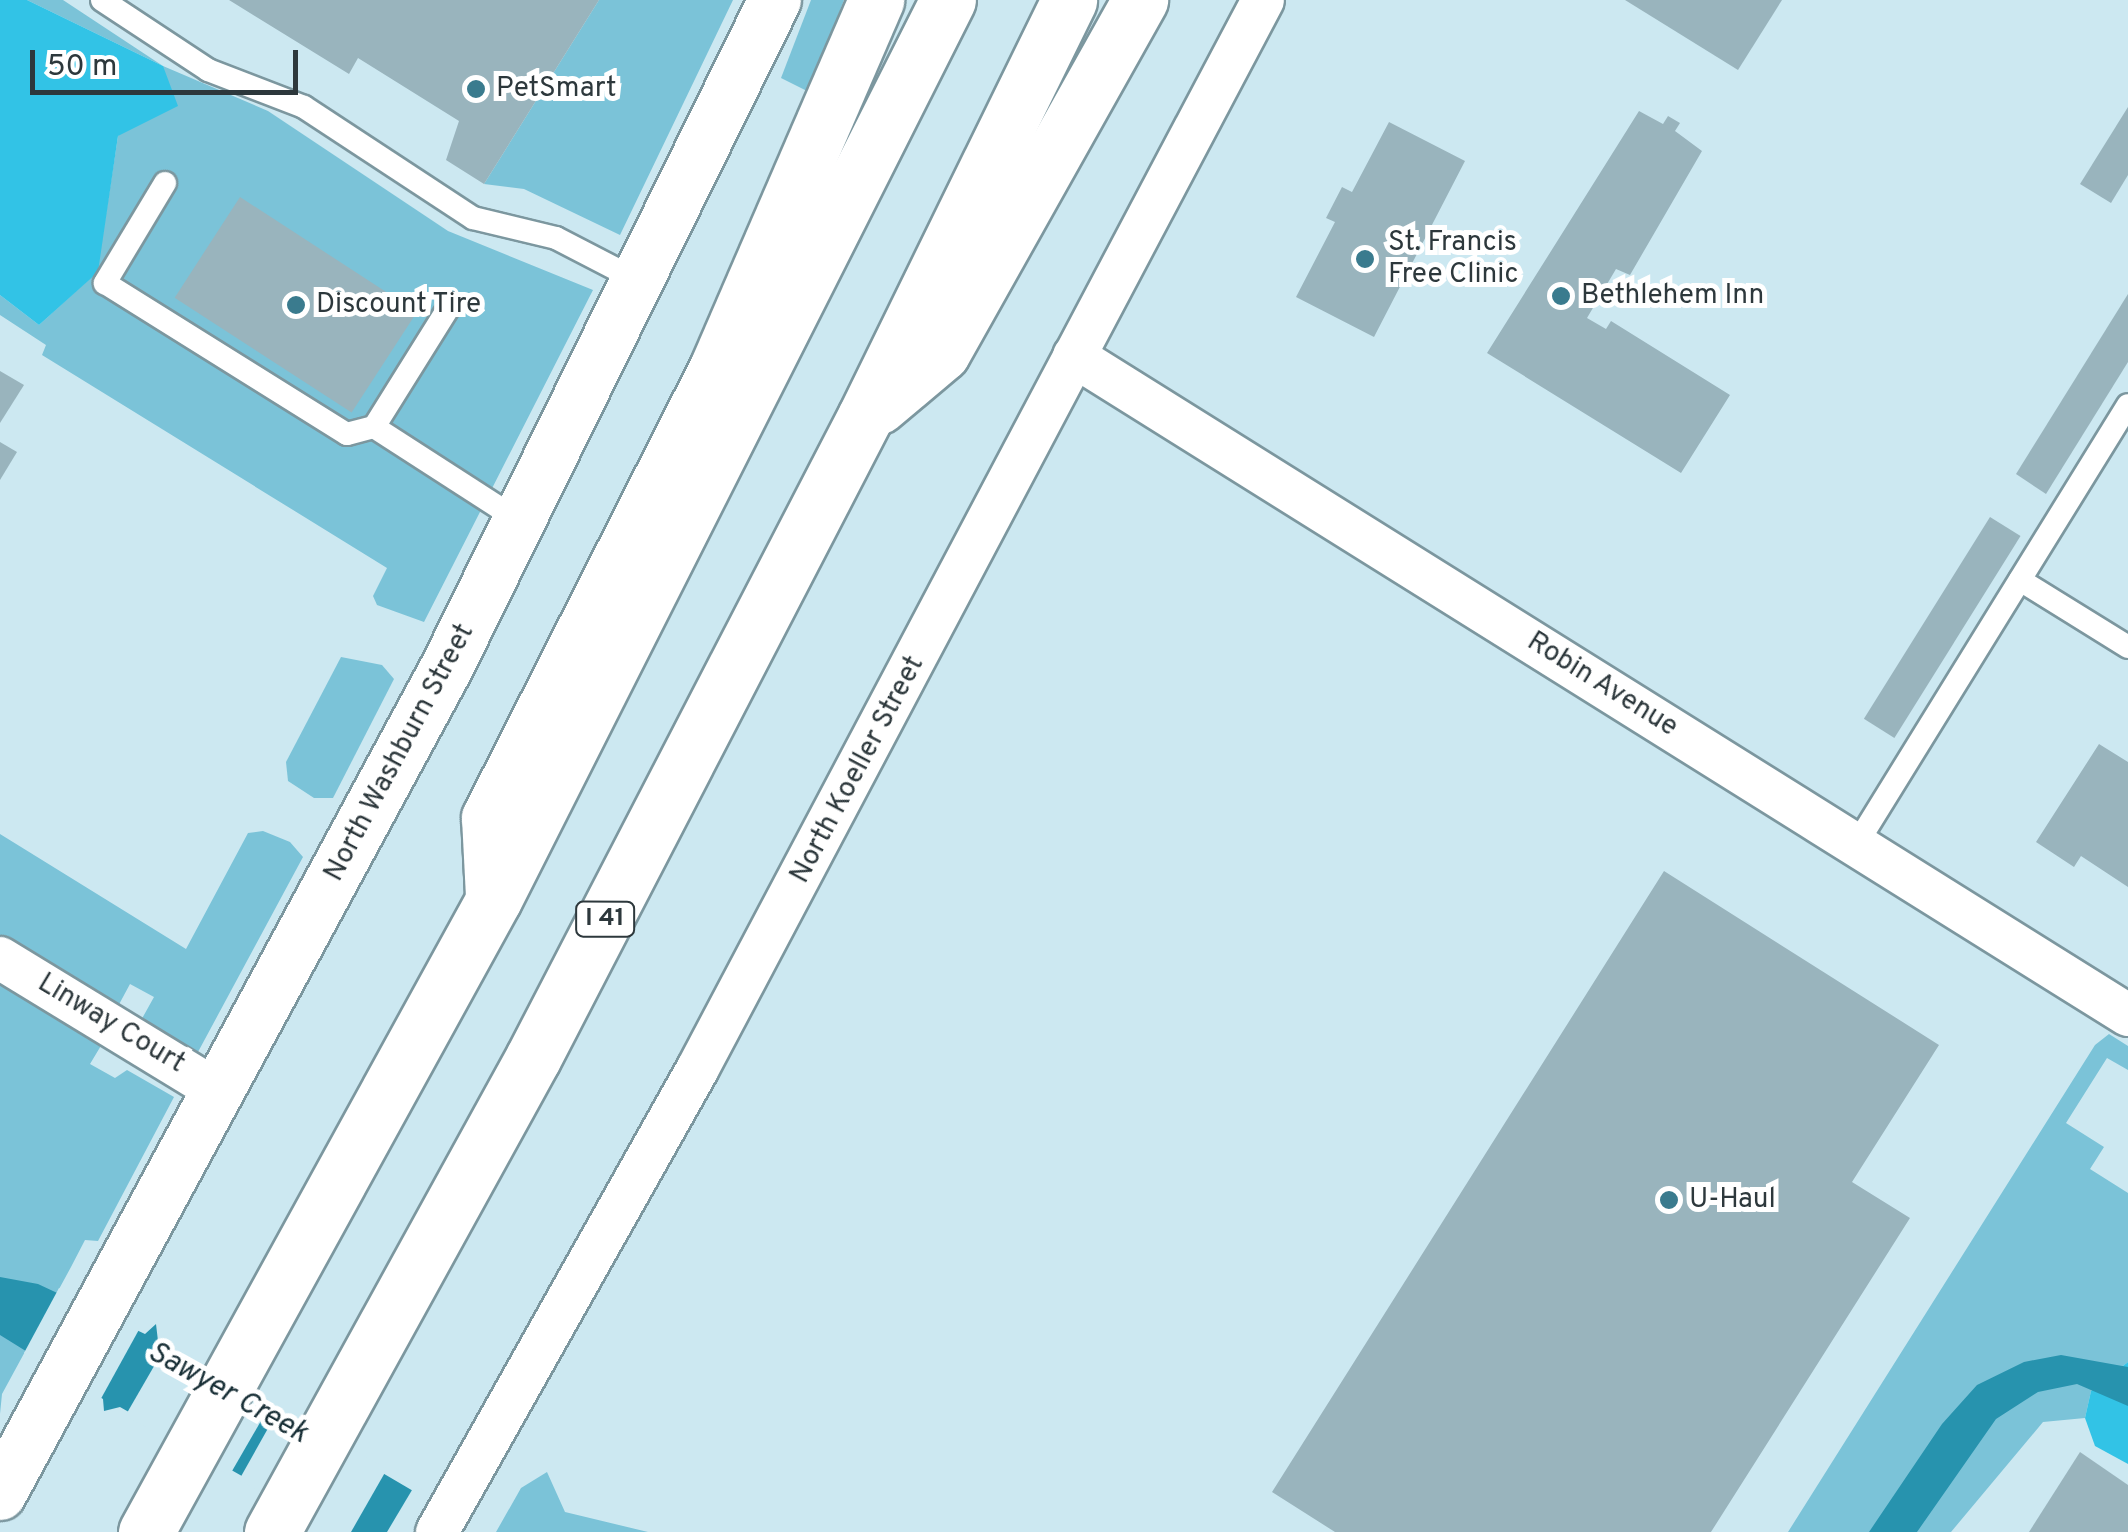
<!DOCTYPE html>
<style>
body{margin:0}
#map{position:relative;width:2128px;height:1532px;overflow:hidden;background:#cce8f1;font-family:Overpass,sans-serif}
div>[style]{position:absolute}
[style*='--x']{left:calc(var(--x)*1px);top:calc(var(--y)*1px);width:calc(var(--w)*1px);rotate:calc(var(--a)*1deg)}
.green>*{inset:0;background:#7bc3d8}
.forest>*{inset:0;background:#32c3e6}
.water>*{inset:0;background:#2793ae}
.pier>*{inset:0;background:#cce8f1;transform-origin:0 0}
.building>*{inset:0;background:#99b4bd;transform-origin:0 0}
.roads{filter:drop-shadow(2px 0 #7c979f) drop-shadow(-2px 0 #7c979f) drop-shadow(0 2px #7c979f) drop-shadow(0 -2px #7c979f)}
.service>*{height:22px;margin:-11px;padding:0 11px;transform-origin:11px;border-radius:11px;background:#fff}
.minor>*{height:42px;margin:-21px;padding:0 21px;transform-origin:21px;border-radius:21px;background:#fff}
.tertiary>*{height:52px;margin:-26px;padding:0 26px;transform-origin:26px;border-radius:26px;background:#fff}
.motorway>*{height:55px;margin:-27.5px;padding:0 27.5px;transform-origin:27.5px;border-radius:27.5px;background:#fff}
.dots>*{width:28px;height:28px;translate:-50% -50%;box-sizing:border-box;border:5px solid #fff;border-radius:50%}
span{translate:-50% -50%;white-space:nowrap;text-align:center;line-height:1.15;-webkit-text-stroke:10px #fff;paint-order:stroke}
.shield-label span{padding:2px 8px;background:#fff;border:2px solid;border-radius:8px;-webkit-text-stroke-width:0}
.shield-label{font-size:25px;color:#2d383c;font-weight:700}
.poi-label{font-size:28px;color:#2d383c}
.left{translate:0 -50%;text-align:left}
.street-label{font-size:28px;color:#2d383c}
.water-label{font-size:30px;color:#182f36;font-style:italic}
.scale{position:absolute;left:30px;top:50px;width:268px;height:45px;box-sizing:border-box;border:5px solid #2d383c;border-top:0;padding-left:12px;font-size:30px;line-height:35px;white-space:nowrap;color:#2d383c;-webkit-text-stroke:8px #fff;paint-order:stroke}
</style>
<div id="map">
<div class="green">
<i style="clip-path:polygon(27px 0,63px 0,163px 66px,268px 111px,448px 231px,593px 290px,424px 622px,377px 605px,373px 596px,387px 568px,42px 355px,46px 345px,0 315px,0 295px,39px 325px,97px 272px,118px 136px,163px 66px)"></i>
<i style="clip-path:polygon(599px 0,733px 0,620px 235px,524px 189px,484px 184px)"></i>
<i style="clip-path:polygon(811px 0,844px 0,809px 92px,781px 78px)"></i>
<i style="clip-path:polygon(341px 657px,382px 665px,394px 679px,333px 798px,314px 798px,288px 781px,286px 762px)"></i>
<i style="clip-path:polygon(263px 831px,290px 842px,303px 857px,198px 1052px,139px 1024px,154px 997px,130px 984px,116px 1010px,0 940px,0 834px,186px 949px,248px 833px)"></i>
<i style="clip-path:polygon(0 971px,108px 1034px,90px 1064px,115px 1078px,127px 1070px,174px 1097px,98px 1241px,85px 1240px,71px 1267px,2px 1394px,0 1414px)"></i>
<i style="clip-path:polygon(2109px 1034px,2128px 1046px,2128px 1070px,2107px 1058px,2066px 1123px,2104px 1147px,2090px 1169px,2128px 1193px,2128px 1362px,2091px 1391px,2085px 1418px,2043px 1422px,1951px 1532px,1788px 1532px,2095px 1045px)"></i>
<i style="clip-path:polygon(547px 1472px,565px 1512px,648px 1532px,496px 1532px,521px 1488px)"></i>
</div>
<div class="forest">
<i style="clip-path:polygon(0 0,27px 0,163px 66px,178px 106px,118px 136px,98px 272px,39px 325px,0 295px)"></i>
<i style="clip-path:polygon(2128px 1362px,2128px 1464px,2095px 1446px,2085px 1418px,2091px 1391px)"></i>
</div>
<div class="water">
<i style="clip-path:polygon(0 1277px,38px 1284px,145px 1334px,156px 1324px,158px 1341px,483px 1532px,341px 1532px,120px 1407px,104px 1411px,103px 1399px,0 1335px)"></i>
<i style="clip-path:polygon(2061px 1355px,2128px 1367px,2128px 1406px,2077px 1384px,2038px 1392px,1996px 1419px,1917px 1532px,1869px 1532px,1942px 1424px,1977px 1385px,2024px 1362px)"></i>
</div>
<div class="pier">
<i style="clip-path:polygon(59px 1288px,141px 1326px,98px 1404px,24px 1353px)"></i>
<i style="left:168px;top:1342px;width:120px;height:85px;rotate:30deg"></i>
<i style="clip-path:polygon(280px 1407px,387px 1469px,351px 1532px,330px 1532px,239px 1480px)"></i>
<i style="clip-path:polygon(415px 1485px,486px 1528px,488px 1532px,387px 1532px)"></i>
</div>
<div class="building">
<i style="clip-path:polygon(229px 0,599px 0,484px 184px,446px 160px,459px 121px,358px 58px,349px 74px)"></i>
<i style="clip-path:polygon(1625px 0,1782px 0,1738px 70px)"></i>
<i style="clip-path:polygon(2128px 107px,2128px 175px,2111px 203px,2080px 184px)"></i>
<i style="clip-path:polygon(1639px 111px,1663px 124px,1668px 116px,1680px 123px,1675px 131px,1702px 151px,1630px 275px,1616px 269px,1587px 318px,1606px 329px,1611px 321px,1730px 395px,1681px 473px,1487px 353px)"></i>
<i style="clip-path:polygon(1389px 122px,1465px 161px,1374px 337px,1296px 297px,1335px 222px,1326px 218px,1342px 187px,1352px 192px)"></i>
<i style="left:240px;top:197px;width:211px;height:120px;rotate:33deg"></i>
<i style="clip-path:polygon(2128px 294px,2128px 362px,2046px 494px,2016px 474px)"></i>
<i style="clip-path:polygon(0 371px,24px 385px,0 423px)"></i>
<i style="clip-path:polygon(0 442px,17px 452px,0 480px)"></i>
<i style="left:1990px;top:517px;width:36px;height:238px;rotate:32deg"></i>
<i style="clip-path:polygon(2099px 744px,2128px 762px,2128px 887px,2081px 856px,2074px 867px,2036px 842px)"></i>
<i style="clip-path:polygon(1664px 871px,1939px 1045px,1852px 1182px,1910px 1218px,1711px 1532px,1335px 1532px,1272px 1492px)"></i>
<i style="clip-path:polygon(2080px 1452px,2128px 1485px,2128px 1532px,2029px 1532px)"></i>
</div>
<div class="roads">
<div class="service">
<i style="--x:102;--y:0;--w:127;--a:33.4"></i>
<i style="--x:208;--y:70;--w:103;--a:21.1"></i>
<i style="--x:304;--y:107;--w:202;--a:33.3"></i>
<i style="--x:473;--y:218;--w:85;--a:13.5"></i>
<i style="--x:556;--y:238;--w:93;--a:27.4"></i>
<i style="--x:165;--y:183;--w:117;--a:121"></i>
<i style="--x:105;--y:283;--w:285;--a:32"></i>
<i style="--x:347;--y:434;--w:28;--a:-15"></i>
<i style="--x:374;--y:427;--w:145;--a:-58"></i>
<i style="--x:374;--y:427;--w:174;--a:32.8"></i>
<i style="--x:2020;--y:580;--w:127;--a:31.8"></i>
<i style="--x:1856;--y:845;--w:517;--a:-58.28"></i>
</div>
<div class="minor">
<i style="--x:1074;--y:356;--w:1243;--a:32.02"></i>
<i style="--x:0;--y:958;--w:259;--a:31.4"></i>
<i style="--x:437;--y:1532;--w:530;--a:-60.63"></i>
<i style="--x:697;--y:1070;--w:1210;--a:-62.12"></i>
</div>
<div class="tertiary">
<i style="--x:0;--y:1494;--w:940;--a:-61.61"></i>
<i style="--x:447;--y:667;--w:743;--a:-63.81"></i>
</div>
<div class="motorway">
<i style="--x:879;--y:406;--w:82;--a:-40.1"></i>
<i style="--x:942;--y:353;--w:405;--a:-60.7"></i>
<i style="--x:493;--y:896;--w:78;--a:-92.9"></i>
<i style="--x:489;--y:818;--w:504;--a:-63.13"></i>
<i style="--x:717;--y:368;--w:401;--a:-66.6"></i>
<i style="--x:146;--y:1532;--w:722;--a:-61.2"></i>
<i style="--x:494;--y:899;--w:1007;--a:-63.21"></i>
<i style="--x:272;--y:1532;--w:541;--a:-61.16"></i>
<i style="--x:533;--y:1058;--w:722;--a:-62.62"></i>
<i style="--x:865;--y:417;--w:464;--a:-63.9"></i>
</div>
</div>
<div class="dots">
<i style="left:476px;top:89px;background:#3a7b8e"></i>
<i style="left:1365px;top:259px;background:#3a7b8e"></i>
<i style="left:1561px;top:296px;background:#3a7b8e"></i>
<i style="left:296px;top:305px;background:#3a7b8e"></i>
<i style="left:1669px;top:1200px;background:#3a7b8e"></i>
</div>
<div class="shield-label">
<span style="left:605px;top:919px">I 41</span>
</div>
<div class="poi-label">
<span class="left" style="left:496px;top:89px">PetSmart</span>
<span class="left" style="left:1388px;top:259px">St. Francis<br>Free Clinic</span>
<span class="left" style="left:1581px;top:296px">Bethlehem Inn</span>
<span class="left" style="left:316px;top:305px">Discount Tire</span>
<span class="left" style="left:1689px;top:1200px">U-Haul</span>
</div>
<div class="street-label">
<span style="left:1602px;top:685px;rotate:32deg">Robin Avenue</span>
<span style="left:400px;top:753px;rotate:-62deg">North Washburn Street</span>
<span style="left:858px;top:770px;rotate:-62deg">North Koeller Street</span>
<span style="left:111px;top:1024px;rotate:31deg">Linway Court</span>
</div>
<div class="water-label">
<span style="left:227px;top:1394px;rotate:29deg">Sawyer Creek</span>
</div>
<div class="scale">50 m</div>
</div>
